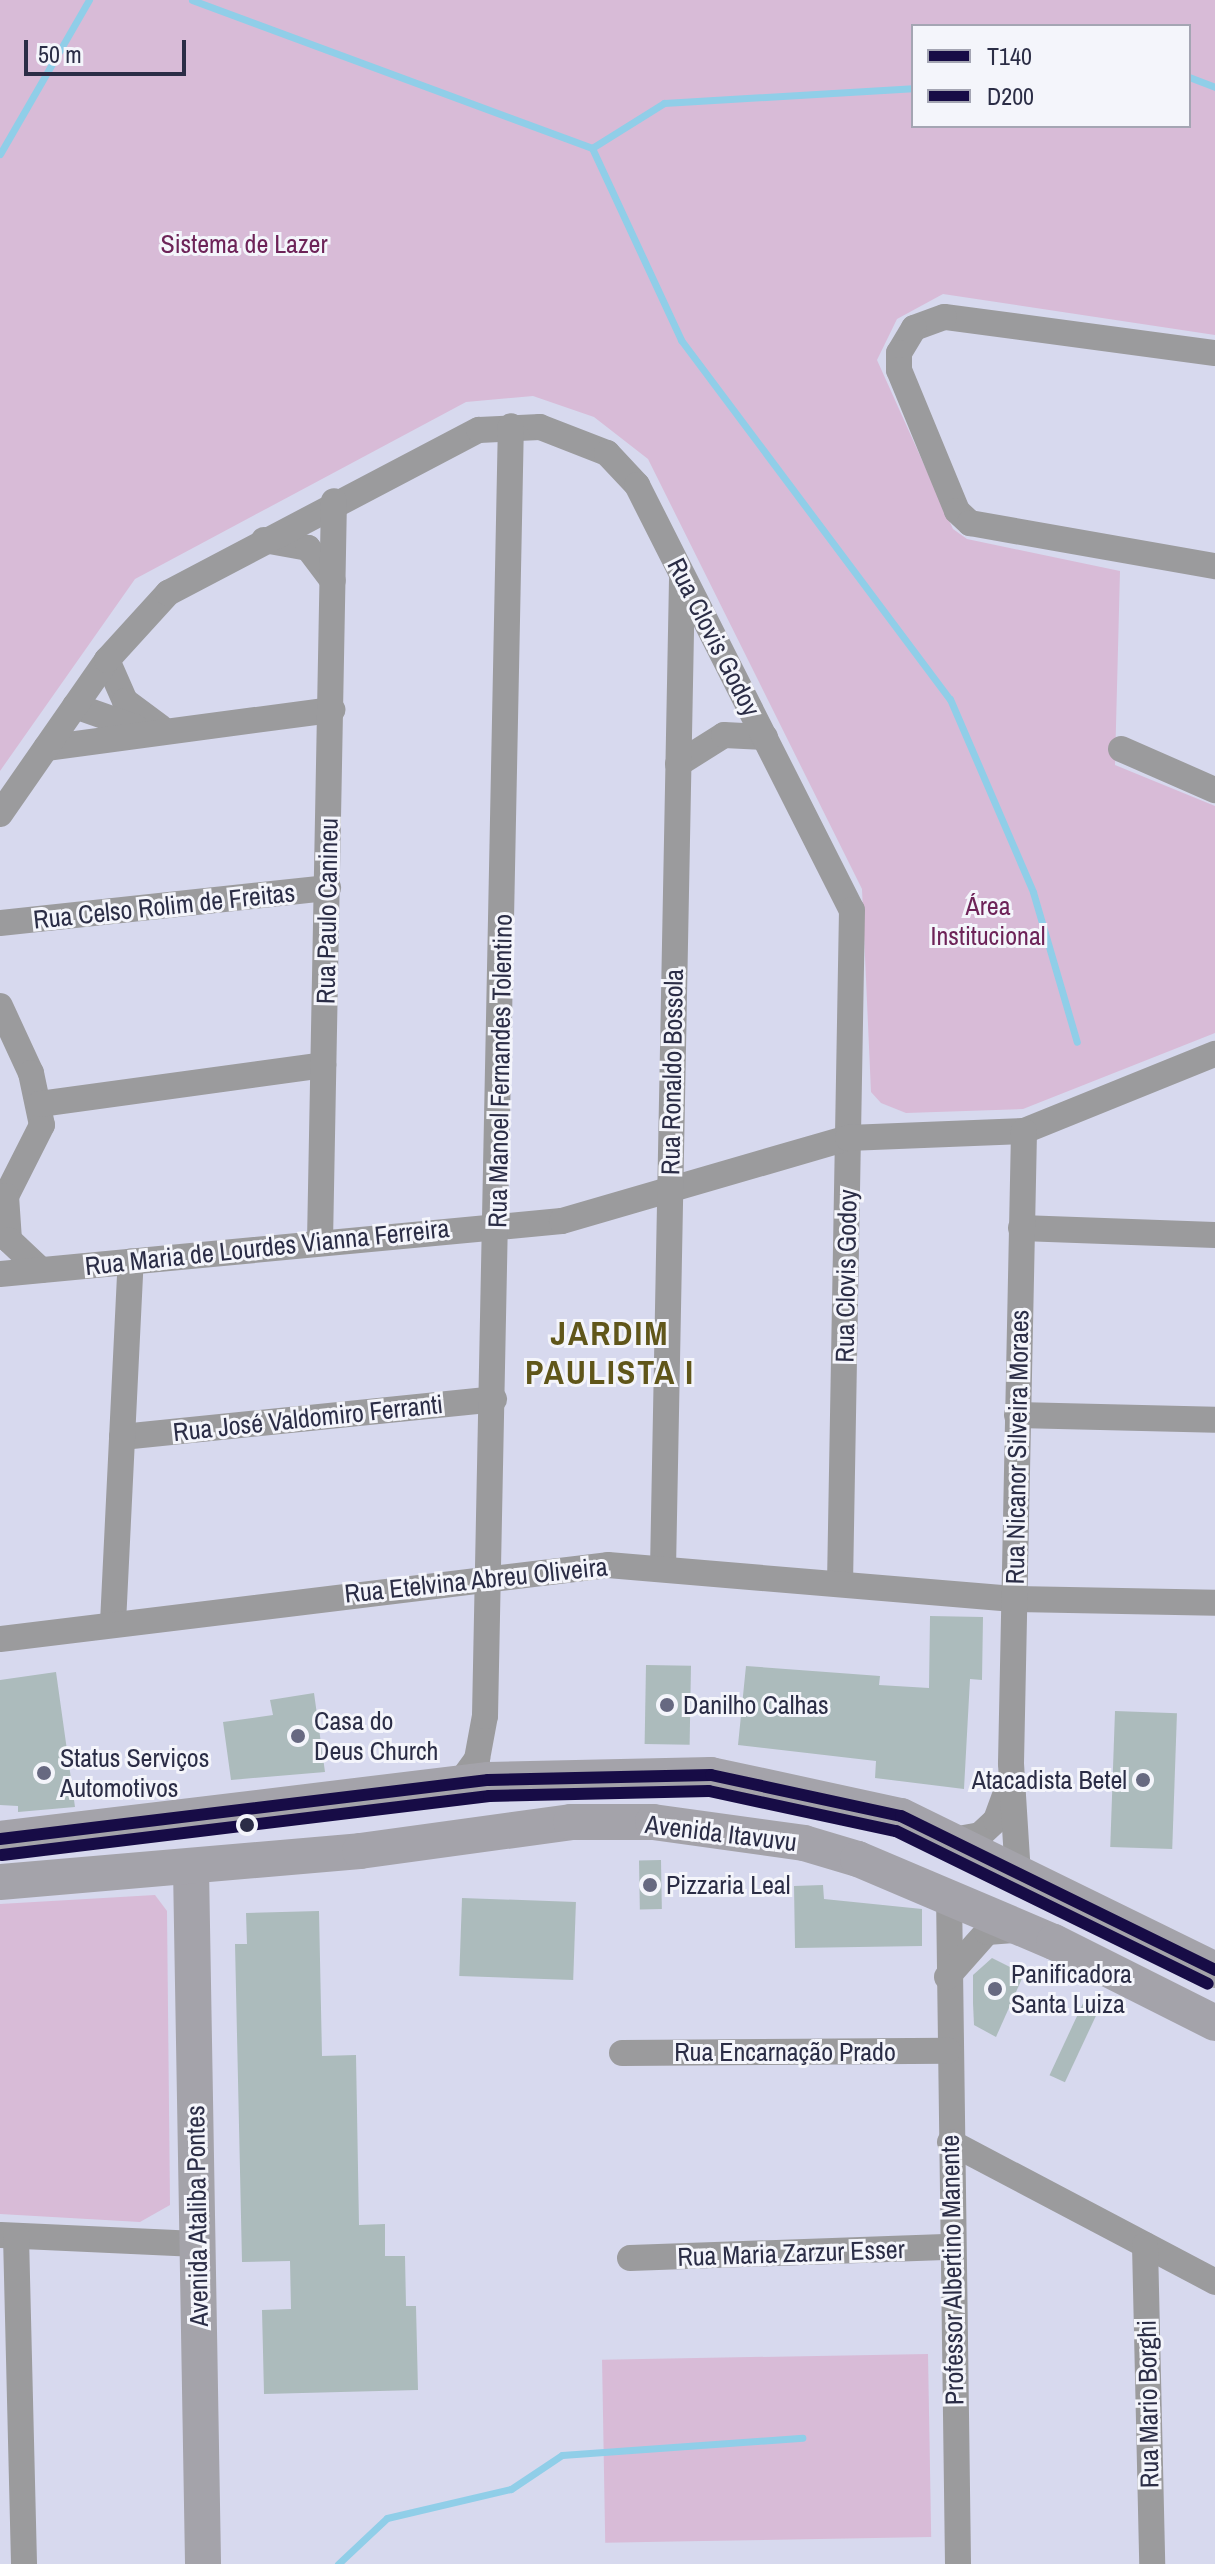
<!DOCTYPE html>
<meta charset="utf-8">
<style>
body{margin:0}
#map{position:relative;width:1215px;height:2564px;overflow:hidden;background:#d7d9ee;font-family:"Archivo Narrow",sans-serif}
div>[style]{position:absolute}
[style*='--x']{left:calc(var(--x)*1px);top:calc(var(--y)*1px);width:calc(var(--w)*1px);rotate:calc(var(--a)*1deg)}
.green>*{inset:0;background:#d8bbd7;transform-origin:0 0}
.stream>*{height:7px;margin:-3.5px;padding:0 3.5px;transform-origin:3.5px;border-radius:3.5px;background:#90cee8}
.building>*{inset:0;background:#acbbbc;transform-origin:0 0}
.street>*{height:26px;margin:-13px;padding:0 13px;transform-origin:13px;border-radius:13px;background:#9b9b9d}
.secondary>*{height:36px;margin:-18px;padding:0 18px;transform-origin:18px;border-radius:18px;background:#a4a3aa}
.bus-1>*{height:12px;margin:-6px;padding:0 6px;transform-origin:6px;border-radius:6px;background:#170c46}
.bus-2>*{height:12px;margin:-6px;padding:0 6px;transform-origin:6px;border-radius:6px;background:#170c46}
.dots>*{width:22px;height:22px;translate:-50% -50%;box-sizing:border-box;border:4px solid #f4f5fb;border-radius:50%}
span{translate:-50% -50%;white-space:nowrap;text-align:center;line-height:1.15;-webkit-text-stroke:6px #f4f5fb;paint-order:stroke}
.park-label{font-size:26px;color:#6d2358}
.street-label{font-size:26px;color:#2b2d46}
.poi-label{font-size:26px;color:#2b2d46}
.left{translate:0 -50%;text-align:left}
.right{translate:-100% -50%;text-align:right}
.district-label{font-size:34px;color:#60561a;font-weight:700;letter-spacing:2px}
.legend{position:absolute;left:911px;top:24px;width:280px;height:104px;box-sizing:border-box;background:#f4f5fb;border:2px solid #a4a5b3;margin:0;padding:10px 14px;list-style:none;font-size:24px;color:#2b2d46}
.legend li{display:flex;align-items:center;gap:16px;height:40px}
.legend b{width:40px;border:2px solid #a4a5b3}
.scale{position:absolute;left:24px;top:40px;width:162px;height:36px;box-sizing:border-box;border:4px solid #2b2d46;border-top:0;padding-left:10px;font-size:24px;line-height:28px;white-space:nowrap;color:#2b2d46;-webkit-text-stroke:6px #f4f5fb;paint-order:stroke}
</style>
<div id="map">
<div class="green">
<i style="clip-path:polygon(evenodd,0 0,1215px 0,1215px 335px,943px 294px,897px 319px,877px 360px,953px 529px,967px 539px,1120px 571px,1115px 765px,1215px 806px,1215px 1033px,1023px 1109px,906px 1113px,881px 1103px,871px 1092px,862px 889px,648px 459px,594px 417px,533px 396px,466px 402px,135px 579px,0 771px,0 0,913px 26px,1189px 26px,1189px 126px,913px 126px,913px 26px)"></i>
<i style="clip-path:polygon(155px 1895px,167px 1911px,170px 2205px,140px 2222px,0 2214px,0 1904px)"></i>
<i style="left:928px;top:2354px;width:183px;height:326px;rotate:89deg"></i>
</div>
<div class="stream">
<i style="--x:192;--y:0;--w:427;--a:20.3"></i>
<i style="--x:592;--y:148;--w:85;--a:-32"></i>
<i style="--x:664;--y:103;--w:249;--a:-3.4"></i>
<i style="--x:1189;--y:77;--w:28;--a:21"></i>
<i style="--x:592;--y:148;--w:212;--a:65.1"></i>
<i style="--x:681;--y:340;--w:449;--a:53.2"></i>
<i style="--x:950;--y:699;--w:210;--a:66.7"></i>
<i style="--x:1033;--y:892;--w:156;--a:73.7"></i>
<i style="--x:0;--y:154;--w:178;--a:-60"></i>
<i style="--x:338;--y:2564;--w:67;--a:-43.2"></i>
<i style="--x:387;--y:2518;--w:127;--a:-13.2"></i>
<i style="--x:511;--y:2489;--w:61;--a:-33.7"></i>
<i style="--x:562;--y:2455;--w:241;--a:-4.1"></i>
</div>
<div class="building">
<i style="clip-path:polygon(930px 1616px,983px 1617px,982px 1680px,970px 1679px,964px 1789px,875px 1778px,876px 1761px,738px 1745px,746px 1666px,880px 1676px,879px 1685px,929px 1688px)"></i>
<i style="left:646px;top:1665px;width:45px;height:79px;rotate:1deg"></i>
<i style="clip-path:polygon(56px 1672px,75px 1807px,18px 1812px,18px 1806px,0 1805px,0 1680px)"></i>
<i style="clip-path:polygon(314px 1693px,325px 1772px,231px 1780px,223px 1722px,273px 1715px,270px 1700px)"></i>
<i style="left:1115px;top:1711px;width:62px;height:136px;rotate:2deg"></i>
<i style="left:661px;top:1860px;width:49px;height:22px;rotate:89deg"></i>
<i style="clip-path:polygon(823px 1885px,824px 1899px,922px 1909px,922px 1946px,795px 1948px,794px 1886px)"></i>
<i style="left:462px;top:1898px;width:114px;height:78px;rotate:2deg"></i>
<i style="clip-path:polygon(319px 1911px,322px 2056px,356px 2055px,359px 2225px,385px 2224px,385px 2256px,405px 2256px,406px 2306px,416px 2306px,418px 2390px,264px 2394px,262px 2310px,291px 2309px,290px 2261px,242px 2262px,235px 1944px,247px 1944px,246px 1913px)"></i>
<i style="clip-path:polygon(992px 1958px,1024px 1974px,996px 2037px,974px 2025px,973px 2003px,973px 1975px)"></i>
<i style="left:1085px;top:1999px;width:17px;height:84px;rotate:25deg"></i>
</div>
<div class="street">
<i style="--x:1215;--y:353;--w:273;--a:-172.4"></i>
<i style="--x:944;--y:317;--w:32;--a:160"></i>
<i style="--x:914;--y:328;--w:29;--a:121"></i>
<i style="--x:899;--y:353;--w:17;--a:90"></i>
<i style="--x:899;--y:370;--w:152;--a:67.6"></i>
<i style="--x:957;--y:511;--w:18;--a:43"></i>
<i style="--x:970;--y:523;--w:249;--a:10"></i>
<i style="--x:264;--y:540;--w:45;--a:10.3"></i>
<i style="--x:308;--y:548;--w:41;--a:52.9"></i>
<i style="--x:107;--y:660;--w:45;--a:66.3"></i>
<i style="--x:125;--y:701;--w:44;--a:36.6"></i>
<i style="--x:75;--y:706;--w:64;--a:19.3"></i>
<i style="--x:46;--y:748;--w:289;--a:-7.6"></i>
<i style="--x:1121;--y:749;--w:103;--a:23.6"></i>
<i style="--x:678;--y:764;--w:54;--a:-32.2"></i>
<i style="--x:724;--y:735;--w:41;--a:2.8"></i>
<i style="--x:0;--y:814;--w:188;--a:-55.2"></i>
<i style="--x:107;--y:660;--w:91;--a:-47.7"></i>
<i style="--x:168;--y:593;--w:351;--a:-27.7"></i>
<i style="--x:479;--y:430;--w:61;--a:-2.8"></i>
<i style="--x:540;--y:427;--w:72;--a:21.2"></i>
<i style="--x:607;--y:453;--w:44;--a:46.8"></i>
<i style="--x:637;--y:485;--w:476;--a:63.2"></i>
<i style="--x:852;--y:910;--w:672;--a:91.02"></i>
<i style="--x:0;--y:923;--w:330;--a:-6.1"></i>
<i style="--x:0;--y:1006;--w:74;--a:65.2"></i>
<i style="--x:31;--y:1073;--w:53;--a:78.1"></i>
<i style="--x:42;--y:1125;--w:93;--a:116.8"></i>
<i style="--x:40;--y:1104;--w:286;--a:-7.8"></i>
<i style="--x:6;--y:1196;--w:44;--a:86.1"></i>
<i style="--x:9;--y:1240;--w:44;--a:43.2"></i>
<i style="--x:1021;--y:1228;--w:194;--a:2.1"></i>
<i style="--x:320;--y:1242;--w:741;--a:-88.92"></i>
<i style="--x:0;--y:1274;--w:564;--a:-5.39"></i>
<i style="--x:562;--y:1221;--w:298;--a:-16.2"></i>
<i style="--x:848;--y:1138;--w:176;--a:-2.3"></i>
<i style="--x:1024;--y:1131;--w:206;--a:-22"></i>
<i style="--x:1017;--y:1415;--w:198;--a:1.4"></i>
<i style="--x:122;--y:1437;--w:374;--a:-5.8"></i>
<i style="--x:663;--y:1569;--w:989;--a:-88.9"></i>
<i style="--x:113;--y:1623;--w:362;--a:-87.2"></i>
<i style="--x:0;--y:1639;--w:612;--a:-6.94"></i>
<i style="--x:608;--y:1565;--w:407;--a:4.8"></i>
<i style="--x:1014;--y:1599;--w:201;--a:1.1"></i>
<i style="--x:459;--y:1784;--w:31;--a:-54"></i>
<i style="--x:477;--y:1759;--w:44;--a:-79.5"></i>
<i style="--x:485;--y:1716;--w:1290;--a:-88.85"></i>
<i style="--x:947;--y:1841;--w:34;--a:-10"></i>
<i style="--x:980;--y:1835;--w:22;--a:-43"></i>
<i style="--x:996;--y:1820;--w:32;--a:-70"></i>
<i style="--x:1018;--y:1875;--w:112;--a:-93.6"></i>
<i style="--x:1011;--y:1763;--w:632;--a:-88.82"></i>
<i style="--x:949;--y:1894;--w:670;--a:89.23"></i>
<i style="--x:947;--y:1977;--w:60;--a:-48.4"></i>
<i style="--x:987;--y:1932;--w:32;--a:-4"></i>
<i style="--x:622;--y:2053;--w:326;--a:-0.4"></i>
<i style="--x:950;--y:2142;--w:300;--a:27.8"></i>
<i style="--x:1;--y:2235;--w:196;--a:2.6"></i>
<i style="--x:16;--y:2236;--w:328;--a:88.6"></i>
<i style="--x:1145;--y:2245;--w:319;--a:88.7"></i>
<i style="--x:630;--y:2258;--w:322;--a:-2"></i>
</div>
<div class="secondary">
<i style="--x:0;--y:1839;--w:492;--a:-6.9"></i>
<i style="--x:488;--y:1780;--w:223;--a:-1.3"></i>
<i style="--x:711;--y:1775;--w:194;--a:12.2"></i>
<i style="--x:901;--y:1816;--w:350;--a:26.1"></i>
<i style="--x:191;--y:1868;--w:696;--a:89.01"></i>
<i style="--x:0;--y:1882;--w:361;--a:-4.9"></i>
<i style="--x:360;--y:1851;--w:213;--a:-7.8"></i>
<i style="--x:571;--y:1822;--w:82;--a:0"></i>
<i style="--x:653;--y:1822;--w:152;--a:7.9"></i>
<i style="--x:804;--y:1843;--w:56;--a:16.5"></i>
<i style="--x:858;--y:1859;--w:213;--a:23"></i>
<i style="--x:1054;--y:1942;--w:180;--a:26.7"></i>
</div>
<div class="bus-1">
<i style="--x:0;--y:1839;--w:492;--a:-6.9"></i>
<i style="--x:488;--y:1780;--w:223;--a:-1.3"></i>
<i style="--x:711;--y:1775;--w:194;--a:12.2"></i>
<i style="--x:901;--y:1816;--w:350;--a:26.1"></i>
</div>
<div class="bus-2">
<i style="--x:2;--y:1855;--w:491;--a:-6.9"></i>
<i style="--x:489;--y:1796;--w:220;--a:-1.3"></i>
<i style="--x:709;--y:1791;--w:191;--a:12.1"></i>
<i style="--x:896;--y:1831;--w:347;--a:26.1"></i>
</div>
<div class="dots">
<i style="left:667px;top:1705px;background:#676981"></i>
<i style="left:298px;top:1736px;background:#676981"></i>
<i style="left:44px;top:1773px;background:#676981"></i>
<i style="left:1143px;top:1780px;background:#676981"></i>
<i style="left:247px;top:1825px;background:#2b2d46"></i>
<i style="left:650px;top:1885px;background:#676981"></i>
<i style="left:995px;top:1989px;background:#676981"></i>
</div>
<div class="park-label">
<span style="left:244px;top:244px">Sistema de Lazer</span>
<span style="left:988px;top:921px">Área<br>Institucional</span>
</div>
<div class="street-label">
<span style="left:714px;top:637px;rotate:63deg">Rua Clovis Godoy</span>
<span style="left:164px;top:906px;rotate:-6deg">Rua Celso Rolim de Freitas</span>
<span style="left:327px;top:911px;rotate:-89deg">Rua Paulo Canineu</span>
<span style="left:500px;top:1071px;rotate:-89deg">Rua Manoel Fernandes Tolentino</span>
<span style="left:672px;top:1072px;rotate:-89deg">Rua Ronaldo Bossola</span>
<span style="left:267px;top:1247px;rotate:-6deg">Rua Maria de Lourdes Vianna Ferreira</span>
<span style="left:846px;top:1276px;rotate:-89deg">Rua Clovis Godoy</span>
<span style="left:308px;top:1418px;rotate:-6deg">Rua José Valdomiro Ferranti</span>
<span style="left:1017px;top:1447px;rotate:-89deg">Rua Nicanor Silveira Moraes</span>
<span style="left:476px;top:1580px;rotate:-6deg">Rua Etelvina Abreu Oliveira</span>
<span style="left:721px;top:1833px;rotate:7deg">Avenida Itavuvu</span>
<span style="left:785px;top:2052px">Rua Encarnação Prado</span>
<span style="left:197px;top:2216px;rotate:-91deg">Avenida Ataliba Pontes</span>
<span style="left:791px;top:2253px;rotate:-2deg">Rua Maria Zarzur Esser</span>
<span style="left:952px;top:2270px;rotate:-91deg">Professor Albertino Manente</span>
<span style="left:1148px;top:2404px;rotate:-91deg">Rua Mario Borghi</span>
</div>
<div class="poi-label">
<span class="left" style="left:683px;top:1705px">Danilho Calhas</span>
<span class="left" style="left:314px;top:1736px">Casa do<br>Deus Church</span>
<span class="left" style="left:60px;top:1773px">Status Serviços<br>Automotivos</span>
<span class="right" style="left:1127px;top:1780px">Atacadista Betel</span>
<span class="left" style="left:666px;top:1885px">Pizzaria Leal</span>
<span class="left" style="left:1011px;top:1989px">Panificadora<br>Santa Luiza</span>
</div>
<div class="district-label">
<span style="left:610px;top:1353px">JARDIM<br>PAULISTA I</span>
</div>
<ul class="legend">
<li><b style="height:10px;background:#170c46"></b>T140</li>
<li><b style="height:10px;background:#170c46"></b>D200</li>
</ul>
<div class="scale">50 m</div>
</div>
